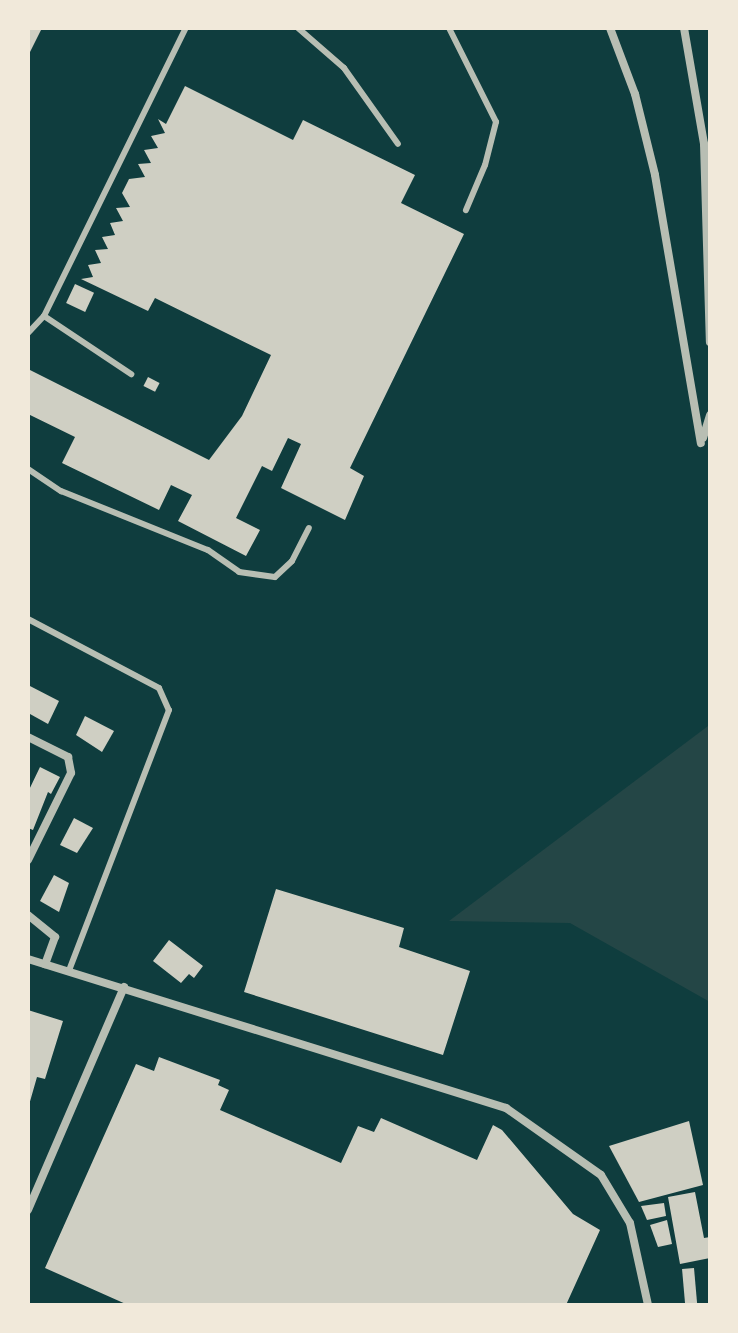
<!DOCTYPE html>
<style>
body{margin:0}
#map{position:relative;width:738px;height:1333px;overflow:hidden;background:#0f3d3e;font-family:"Work Sans",sans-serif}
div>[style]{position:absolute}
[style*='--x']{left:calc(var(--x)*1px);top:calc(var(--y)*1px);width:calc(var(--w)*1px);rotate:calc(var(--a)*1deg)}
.green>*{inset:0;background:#244646}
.building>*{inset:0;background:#cfcfc3;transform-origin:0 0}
.service>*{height:6px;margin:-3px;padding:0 3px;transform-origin:3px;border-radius:3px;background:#b8beb3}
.minor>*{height:8px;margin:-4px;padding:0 4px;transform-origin:4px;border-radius:4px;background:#b8beb3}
span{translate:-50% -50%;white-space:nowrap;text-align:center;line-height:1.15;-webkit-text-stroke:6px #f1e9da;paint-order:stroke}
.frame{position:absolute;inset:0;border:30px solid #f1e9da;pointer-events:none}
</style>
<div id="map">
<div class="green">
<i style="clip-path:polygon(710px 709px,710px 1002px,570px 923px,449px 921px,708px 726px)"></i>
</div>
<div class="building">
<i style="clip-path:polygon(28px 28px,42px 28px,28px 56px)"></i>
<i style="clip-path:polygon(185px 86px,293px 140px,303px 120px,415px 175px,401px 203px,464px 234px,350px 468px,364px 476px,345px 520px,281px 488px,301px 444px,288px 438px,272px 471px,262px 466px,236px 518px,260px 530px,246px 556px,178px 521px,192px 495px,171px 485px,159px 510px,62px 463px,75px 437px,28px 414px,28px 369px,209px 460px,242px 416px,271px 355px,155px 298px,148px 311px,81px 279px,93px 277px,88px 265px,101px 263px,95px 250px,108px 249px,102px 237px,115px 235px,110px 223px,123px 221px,116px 208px,130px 207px,122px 193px,129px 179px,145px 177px,138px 164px,151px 163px,144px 150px,158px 148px,151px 136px,165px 133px,158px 119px,166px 124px)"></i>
<i style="left:75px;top:284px;width:21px;height:21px;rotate:25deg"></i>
<i style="left:148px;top:377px;width:13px;height:10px;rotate:27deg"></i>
<i style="clip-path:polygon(28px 685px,59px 701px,48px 724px,30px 714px)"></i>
<i style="clip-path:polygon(85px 716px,114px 731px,102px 752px,76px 735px)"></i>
<i style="clip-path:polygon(40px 767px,60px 777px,51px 794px,48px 792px,33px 830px,28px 828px,28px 792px)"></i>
<i style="clip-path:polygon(74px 818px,93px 828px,77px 853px,60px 845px)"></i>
<i style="clip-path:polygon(54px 875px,69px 883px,59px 912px,40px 901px)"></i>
<i style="clip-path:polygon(276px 889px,404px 928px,399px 947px,470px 971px,443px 1055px,244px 992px)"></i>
<i style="clip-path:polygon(169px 940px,203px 966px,194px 978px,189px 974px,181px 983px,153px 961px)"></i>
<i style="clip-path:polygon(28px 1010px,63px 1021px,45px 1079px,37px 1077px,29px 1105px)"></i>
<i style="clip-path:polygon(159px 1057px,220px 1080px,218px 1085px,229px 1090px,220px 1110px,341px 1163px,358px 1126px,374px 1132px,381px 1118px,477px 1160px,493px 1125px,502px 1130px,573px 1214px,600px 1230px,566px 1305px,128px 1305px,45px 1268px,136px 1064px,154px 1071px)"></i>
<i style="clip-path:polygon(689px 1121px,703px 1185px,639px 1202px,609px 1146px)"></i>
<i style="clip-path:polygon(695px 1192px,704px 1238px,710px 1237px,710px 1258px,680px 1264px,668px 1197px)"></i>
<i style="clip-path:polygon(664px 1203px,666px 1216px,647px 1220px,641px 1206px)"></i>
<i style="clip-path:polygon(667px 1220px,672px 1244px,658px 1247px,650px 1225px)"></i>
<i style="left:694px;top:1268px;width:37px;height:12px;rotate:85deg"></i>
</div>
<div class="service">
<i style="--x:298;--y:28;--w:61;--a:41"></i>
<i style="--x:344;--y:68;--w:93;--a:54.6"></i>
<i style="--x:449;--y:28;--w:105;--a:63.4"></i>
<i style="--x:496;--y:122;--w:44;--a:104.3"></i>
<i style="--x:485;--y:165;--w:49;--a:112.9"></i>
<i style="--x:44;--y:316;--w:105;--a:33.7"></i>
<i style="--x:28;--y:333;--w:23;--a:-47"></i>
<i style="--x:44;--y:316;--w:321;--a:-63.8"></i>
<i style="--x:28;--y:469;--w:40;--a:34"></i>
<i style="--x:61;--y:491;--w:158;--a:21.9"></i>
<i style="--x:208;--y:550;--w:38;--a:35"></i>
<i style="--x:239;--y:572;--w:36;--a:8"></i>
<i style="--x:275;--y:577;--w:23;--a:-43"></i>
<i style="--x:292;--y:561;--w:37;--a:-63"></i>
<i style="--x:28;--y:619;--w:148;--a:27.8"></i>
<i style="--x:159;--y:688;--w:24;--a:66"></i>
<i style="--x:169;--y:710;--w:280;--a:111"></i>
</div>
<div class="minor">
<i style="--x:610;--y:28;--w:71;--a:69.3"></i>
<i style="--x:635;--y:94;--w:83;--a:76.1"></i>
<i style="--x:655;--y:175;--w:272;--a:80.3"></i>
<i style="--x:684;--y:28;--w:118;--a:80.2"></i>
<i style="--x:704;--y:144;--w:198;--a:88.3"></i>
<i style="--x:703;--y:438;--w:24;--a:-73"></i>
<i style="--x:28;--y:737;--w:45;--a:26.6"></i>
<i style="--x:68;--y:757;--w:16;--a:79"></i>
<i style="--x:71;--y:773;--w:97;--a:116.3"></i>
<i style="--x:28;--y:915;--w:35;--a:39"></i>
<i style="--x:55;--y:937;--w:29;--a:110"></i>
<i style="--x:28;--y:959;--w:501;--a:17.31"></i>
<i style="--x:506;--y:1108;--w:116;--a:35.2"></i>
<i style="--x:601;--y:1175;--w:56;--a:58.9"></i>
<i style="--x:630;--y:1223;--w:84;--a:77.6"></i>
<i style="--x:28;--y:1210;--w:243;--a:-66.7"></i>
</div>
<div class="frame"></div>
</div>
